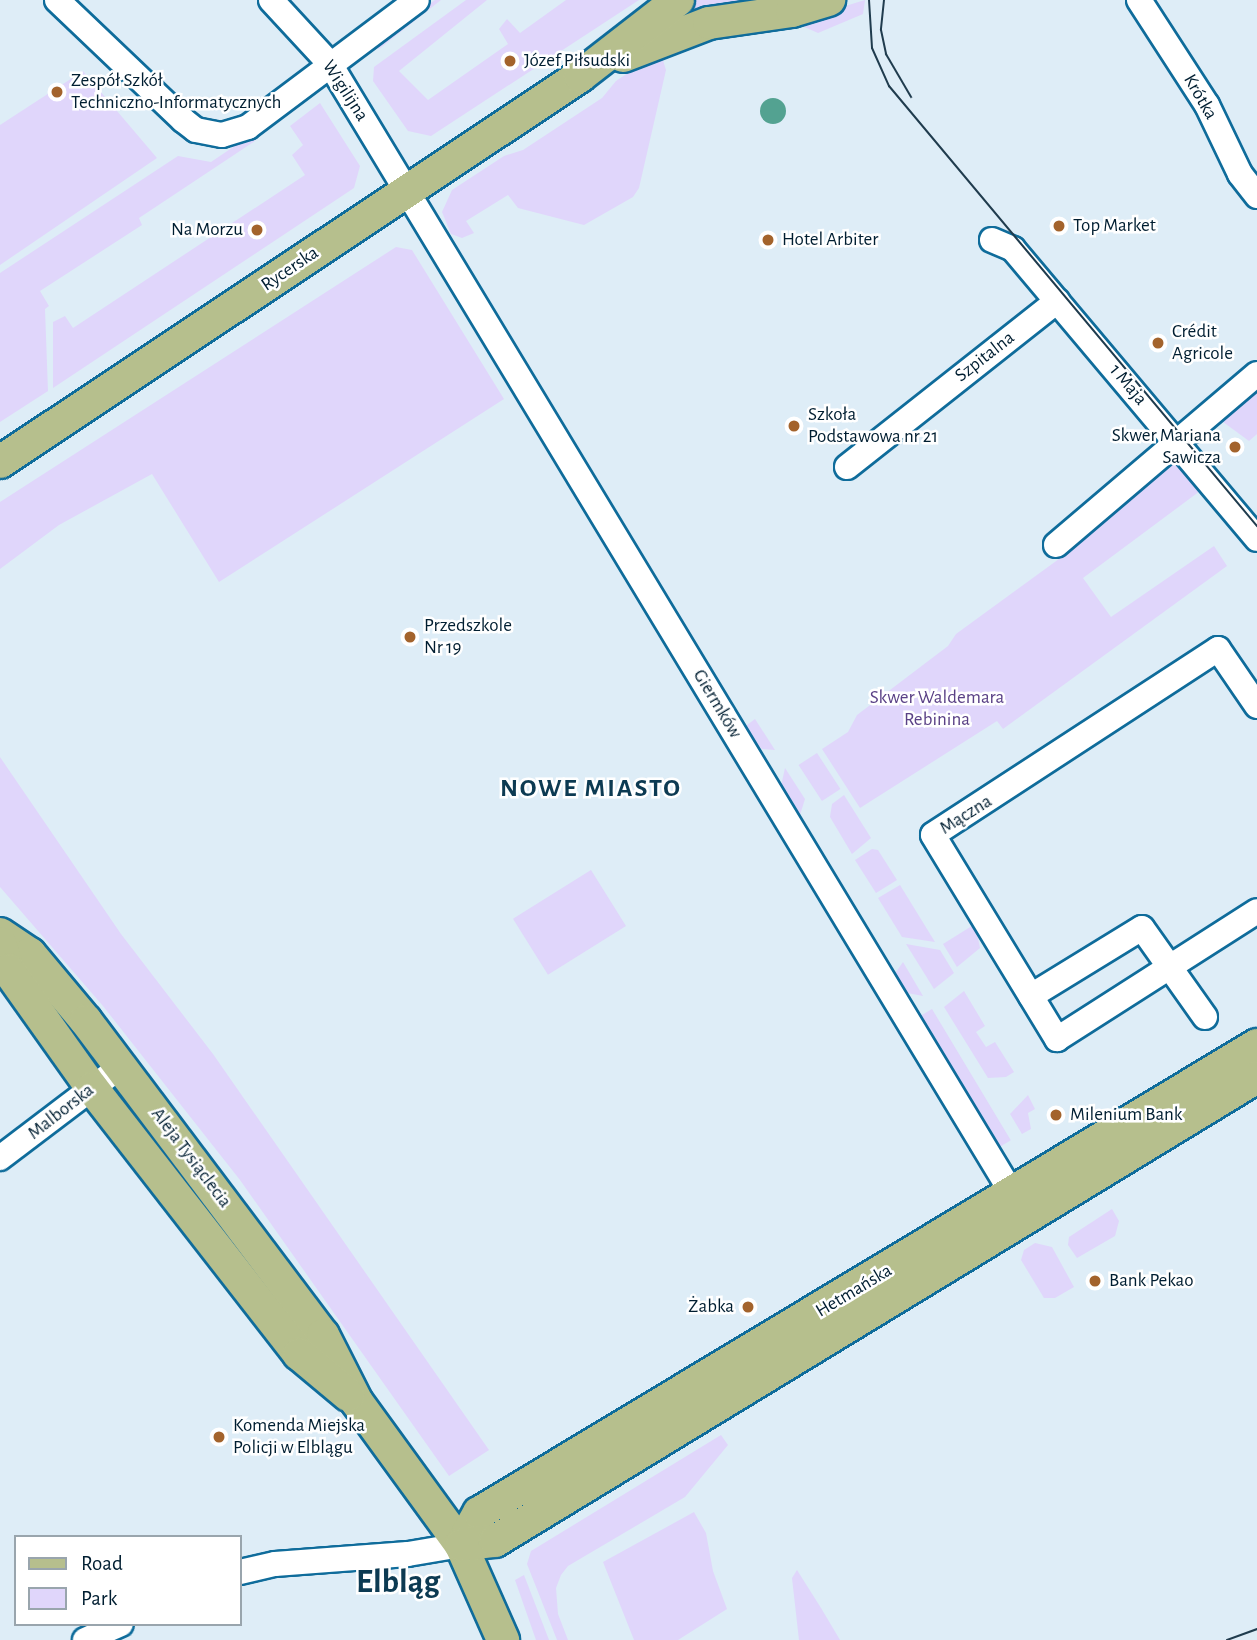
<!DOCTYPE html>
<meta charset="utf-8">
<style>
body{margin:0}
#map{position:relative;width:1257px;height:1640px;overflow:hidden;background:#deedf7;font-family:"Alegreya Sans",sans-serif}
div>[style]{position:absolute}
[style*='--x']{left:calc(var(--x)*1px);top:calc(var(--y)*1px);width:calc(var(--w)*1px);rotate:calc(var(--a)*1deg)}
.green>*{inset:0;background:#e0d6fb;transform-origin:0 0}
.water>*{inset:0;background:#53a291}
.round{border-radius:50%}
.roads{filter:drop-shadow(2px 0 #0f6c9b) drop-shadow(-2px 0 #0f6c9b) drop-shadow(0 2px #0f6c9b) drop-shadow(0 -2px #0f6c9b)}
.minor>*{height:24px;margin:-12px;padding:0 12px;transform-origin:12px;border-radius:12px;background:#fff}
.major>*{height:32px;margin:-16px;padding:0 16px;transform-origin:16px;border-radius:16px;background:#b6bf8d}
.tram>*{height:2px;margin:-1px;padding:0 1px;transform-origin:1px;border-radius:1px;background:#203c4e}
.dots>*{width:19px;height:19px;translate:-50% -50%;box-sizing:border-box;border:4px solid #fff;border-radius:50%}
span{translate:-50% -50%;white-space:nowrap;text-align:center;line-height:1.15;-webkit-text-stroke:5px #fff;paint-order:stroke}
.poi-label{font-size:19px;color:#001e31}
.left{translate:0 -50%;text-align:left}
.right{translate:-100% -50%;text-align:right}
.street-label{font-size:19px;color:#001e31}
.park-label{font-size:19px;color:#5a4186}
.district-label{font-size:26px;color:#0c3a52;font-weight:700;letter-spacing:2px}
.town-label{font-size:33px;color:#0c3a52;font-weight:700}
.legend{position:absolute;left:14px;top:1535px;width:228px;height:91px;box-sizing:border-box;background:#fff;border:2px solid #99a5ad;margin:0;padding:9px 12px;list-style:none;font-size:21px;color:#001e31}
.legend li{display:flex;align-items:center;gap:14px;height:35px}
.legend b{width:35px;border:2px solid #99a5ad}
</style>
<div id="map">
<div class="green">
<i style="clip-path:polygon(435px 0,441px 0,379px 49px,371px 46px)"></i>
<i style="clip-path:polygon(466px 0,487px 0,399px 71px,428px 100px,508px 44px,499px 29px,507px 19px,520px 33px,566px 0,639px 0,431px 136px,408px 131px,373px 81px,374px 67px)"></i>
<i style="clip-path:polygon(695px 0,747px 0,660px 23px)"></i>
<i style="clip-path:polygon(865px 0,863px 14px,818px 33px,793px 22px)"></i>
<i style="clip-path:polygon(653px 56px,662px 57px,666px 70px,639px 188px,633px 197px,584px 225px,518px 208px,508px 195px,466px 221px,474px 233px,462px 238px,451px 234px,442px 212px,452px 190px,504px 156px,523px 150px,602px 98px,616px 81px)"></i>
<i style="clip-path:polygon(83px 71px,157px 158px,0 265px,0 125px)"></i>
<i style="clip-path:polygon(320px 103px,360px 166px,354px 188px,53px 388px,53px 322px,65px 316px,73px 328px,305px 175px,292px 155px,303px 145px,290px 126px)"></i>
<i style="clip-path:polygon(251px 135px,255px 141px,139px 218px,142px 225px,40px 291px,49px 306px,45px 309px,48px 391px,0 422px,0 273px,178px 156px,211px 162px)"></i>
<i style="clip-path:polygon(396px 247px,412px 250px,504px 399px,219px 582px,152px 474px,59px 525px,0 569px,0 502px)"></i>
<i style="clip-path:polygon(1257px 391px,1257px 434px,1249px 441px,1219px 419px)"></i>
<i style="clip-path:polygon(1172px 456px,1200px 491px,1083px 578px,1111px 617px,1214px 546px,1227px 566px,1003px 729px,997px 721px,860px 808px,822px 749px,848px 732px,857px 715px,948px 646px,956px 634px,1063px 556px)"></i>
<i style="clip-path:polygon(755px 719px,775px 750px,762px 749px,748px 734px,747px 725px)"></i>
<i style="left:817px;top:753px;width:43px;height:22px;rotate:57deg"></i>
<i style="clip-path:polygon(0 757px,121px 934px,213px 1054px,489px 1450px,449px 1476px,240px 1180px,103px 1006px,0 887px)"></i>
<i style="clip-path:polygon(785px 768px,805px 799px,799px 818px,781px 786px)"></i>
<i style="clip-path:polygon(844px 795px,871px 838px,852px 854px,830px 817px,832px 804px)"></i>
<i style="clip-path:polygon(872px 849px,878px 850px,897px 880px,876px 893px,855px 860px)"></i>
<i style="left:591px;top:870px;width:66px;height:92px;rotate:58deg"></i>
<i style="clip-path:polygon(900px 885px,935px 942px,902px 937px,878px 898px)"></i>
<i style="clip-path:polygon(975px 924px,980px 948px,957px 967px,943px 944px)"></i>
<i style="clip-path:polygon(906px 944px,940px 950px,954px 973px,934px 989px)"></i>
<i style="clip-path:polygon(903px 962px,923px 996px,907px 993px,894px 975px)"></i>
<i style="clip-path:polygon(964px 991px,985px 1026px,976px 1032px,986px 1047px,995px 1042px,1014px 1072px,1006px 1077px,988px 1078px,944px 1007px)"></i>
<i style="left:932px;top:1009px;width:153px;height:22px;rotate:59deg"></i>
<i style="clip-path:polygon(1028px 1095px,1035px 1109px,1028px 1113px,1031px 1129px,1022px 1134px,1010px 1114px)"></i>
<i style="clip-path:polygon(1112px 1209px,1119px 1221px,1115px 1236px,1077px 1258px,1068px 1245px,1069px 1237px)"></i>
<i style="clip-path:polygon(1035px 1243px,1052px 1247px,1074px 1287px,1055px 1298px,1044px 1298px,1021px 1260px,1024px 1250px)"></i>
<i style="clip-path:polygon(721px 1435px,728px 1445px,685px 1497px,568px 1566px,561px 1575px,556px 1588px,558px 1614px,568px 1640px,557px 1640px,527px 1564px,531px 1551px)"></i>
<i style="clip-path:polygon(694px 1512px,706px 1533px,713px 1571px,727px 1609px,678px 1640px,634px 1640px,603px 1562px)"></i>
<i style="clip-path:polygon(797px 1570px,821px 1608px,840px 1640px,799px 1640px,792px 1578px)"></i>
<i style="clip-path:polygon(524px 1575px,549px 1640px,536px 1640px,515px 1580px)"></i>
</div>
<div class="water">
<i class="round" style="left:760px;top:98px;width:26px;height:26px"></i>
</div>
<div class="roads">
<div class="minor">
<i style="--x:57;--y:0;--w:174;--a:43.6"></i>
<i style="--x:183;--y:120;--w:16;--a:38"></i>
<i style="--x:196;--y:130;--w:26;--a:11"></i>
<i style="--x:222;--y:135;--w:27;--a:-17"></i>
<i style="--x:248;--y:127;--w:211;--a:-36.9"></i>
<i style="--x:271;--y:0;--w:87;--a:47.3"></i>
<i style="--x:330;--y:64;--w:1336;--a:58.87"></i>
<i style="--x:1139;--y:0;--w:125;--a:57.1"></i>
<i style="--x:1207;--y:105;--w:76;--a:64.4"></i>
<i style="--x:1240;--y:174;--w:28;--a:52"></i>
<i style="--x:992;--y:240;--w:23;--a:23"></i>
<i style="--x:1013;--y:249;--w:379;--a:49.9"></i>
<i style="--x:847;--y:467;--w:268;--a:-38.3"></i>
<i style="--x:1056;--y:545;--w:264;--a:-40.4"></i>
<i style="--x:1257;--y:706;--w:69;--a:-124.4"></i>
<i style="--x:1218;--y:649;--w:340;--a:146.9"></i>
<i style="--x:933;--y:835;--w:239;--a:58.7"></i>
<i style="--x:1057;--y:1039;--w:237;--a:-32.6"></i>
<i style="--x:1031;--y:996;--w:130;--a:-31.5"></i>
<i style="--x:1142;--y:928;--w:109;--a:54.7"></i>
<i style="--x:0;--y:1158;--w:152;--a:-37.2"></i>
<i style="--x:240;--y:1572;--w:36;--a:-13"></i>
<i style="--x:275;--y:1564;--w:133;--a:-4.3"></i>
<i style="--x:408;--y:1554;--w:54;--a:-9.6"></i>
<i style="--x:85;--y:1640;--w:39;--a:-24"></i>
</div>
<div class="major">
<i style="--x:623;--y:56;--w:92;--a:-21"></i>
<i style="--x:709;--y:23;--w:84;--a:-8.2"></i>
<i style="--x:792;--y:11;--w:39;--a:-17"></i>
<i style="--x:0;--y:462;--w:697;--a:-33.64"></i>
<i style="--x:580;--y:76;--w:124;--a:-37.8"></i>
<i style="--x:0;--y:934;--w:36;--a:34"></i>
<i style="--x:30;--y:954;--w:87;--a:50.1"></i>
<i style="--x:86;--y:1021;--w:393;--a:53"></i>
<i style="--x:323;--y:1335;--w:75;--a:63.1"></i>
<i style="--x:357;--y:1402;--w:177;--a:54"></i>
<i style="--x:461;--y:1545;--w:104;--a:66.1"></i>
<i style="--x:0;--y:943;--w:28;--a:73"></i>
<i style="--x:8;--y:970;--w:145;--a:54.6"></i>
<i style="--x:92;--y:1088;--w:337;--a:52.1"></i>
<i style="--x:299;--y:1354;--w:64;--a:39.9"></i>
<i style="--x:461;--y:1545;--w:37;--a:-61"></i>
<i style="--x:479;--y:1513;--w:908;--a:-31.03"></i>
<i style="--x:461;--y:1545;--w:34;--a:-7"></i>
<i style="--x:495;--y:1541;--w:892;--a:-31.34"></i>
</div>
</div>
<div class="tram">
<i style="--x:869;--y:0;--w:48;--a:86.4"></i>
<i style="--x:872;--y:48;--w:42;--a:65.9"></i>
<i style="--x:889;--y:86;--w:574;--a:50.09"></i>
<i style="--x:884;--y:0;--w:30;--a:96"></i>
<i style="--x:881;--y:30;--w:25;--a:78"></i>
<i style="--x:886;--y:54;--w:50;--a:59.8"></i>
<i style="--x:1227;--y:1640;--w:32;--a:-20"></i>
</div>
<div class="dots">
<i style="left:510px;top:61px;background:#a3632c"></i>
<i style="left:57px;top:92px;background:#a3632c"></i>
<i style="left:1059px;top:226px;background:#a3632c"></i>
<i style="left:257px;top:230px;background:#a3632c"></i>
<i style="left:768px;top:240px;background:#a3632c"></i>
<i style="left:1158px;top:343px;background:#a3632c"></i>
<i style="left:794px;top:426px;background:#a3632c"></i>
<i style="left:1235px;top:447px;background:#a3632c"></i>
<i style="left:410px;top:637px;background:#a3632c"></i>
<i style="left:1056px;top:1115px;background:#a3632c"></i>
<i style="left:1095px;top:1281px;background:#a3632c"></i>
<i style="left:748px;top:1307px;background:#a3632c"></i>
<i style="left:219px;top:1437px;background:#a3632c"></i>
</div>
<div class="poi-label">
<span class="left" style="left:524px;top:61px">Józef Piłsudski</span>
<span class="left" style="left:71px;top:92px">Zespół Szkół<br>Techniczno-Informatycznych</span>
<span class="left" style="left:1073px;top:226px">Top Market</span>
<span class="right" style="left:243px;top:230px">Na Morzu</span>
<span class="left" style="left:782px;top:240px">Hotel Arbiter</span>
<span class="left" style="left:1172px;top:343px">Crédit<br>Agricole</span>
<span class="left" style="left:808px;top:426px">Szkoła<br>Podstawowa nr 21</span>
<span class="right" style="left:1221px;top:447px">Skwer Mariana<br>Sawicza</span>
<span class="left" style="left:424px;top:637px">Przedszkole<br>Nr 19</span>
<span class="left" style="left:1070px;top:1115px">Milenium Bank</span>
<span class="left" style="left:1109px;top:1281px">Bank Pekao</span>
<span class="right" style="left:734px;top:1307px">Żabka</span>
<span class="left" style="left:233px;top:1437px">Komenda Miejska<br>Policji w Elblągu</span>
</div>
<div class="street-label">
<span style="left:345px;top:91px;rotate:57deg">Wigilijna</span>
<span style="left:1200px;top:97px;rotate:60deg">Krótka</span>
<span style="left:290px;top:269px;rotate:-34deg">Rycerska</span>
<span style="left:985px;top:357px;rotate:-38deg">Szpitalna</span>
<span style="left:1128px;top:385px;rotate:50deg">1 Maja</span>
<span style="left:717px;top:704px;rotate:59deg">Giermków</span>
<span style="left:966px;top:815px;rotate:-32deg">Mączna</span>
<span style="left:61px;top:1112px;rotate:-38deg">Malborska</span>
<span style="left:191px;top:1158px;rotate:53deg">Aleja Tysiąclecia</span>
<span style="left:854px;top:1291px;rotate:-31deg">Hetmańska</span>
</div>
<div class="park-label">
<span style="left:937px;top:709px">Skwer Waldemara<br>Rebinina</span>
</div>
<div class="district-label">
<span style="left:591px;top:789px">NOWE MIASTO</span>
</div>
<div class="town-label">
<span style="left:398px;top:1583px">Elbląg</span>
</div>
<ul class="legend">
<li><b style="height:9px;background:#b6bf8d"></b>Road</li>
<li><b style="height:19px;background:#e0d6fb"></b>Park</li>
</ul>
</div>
